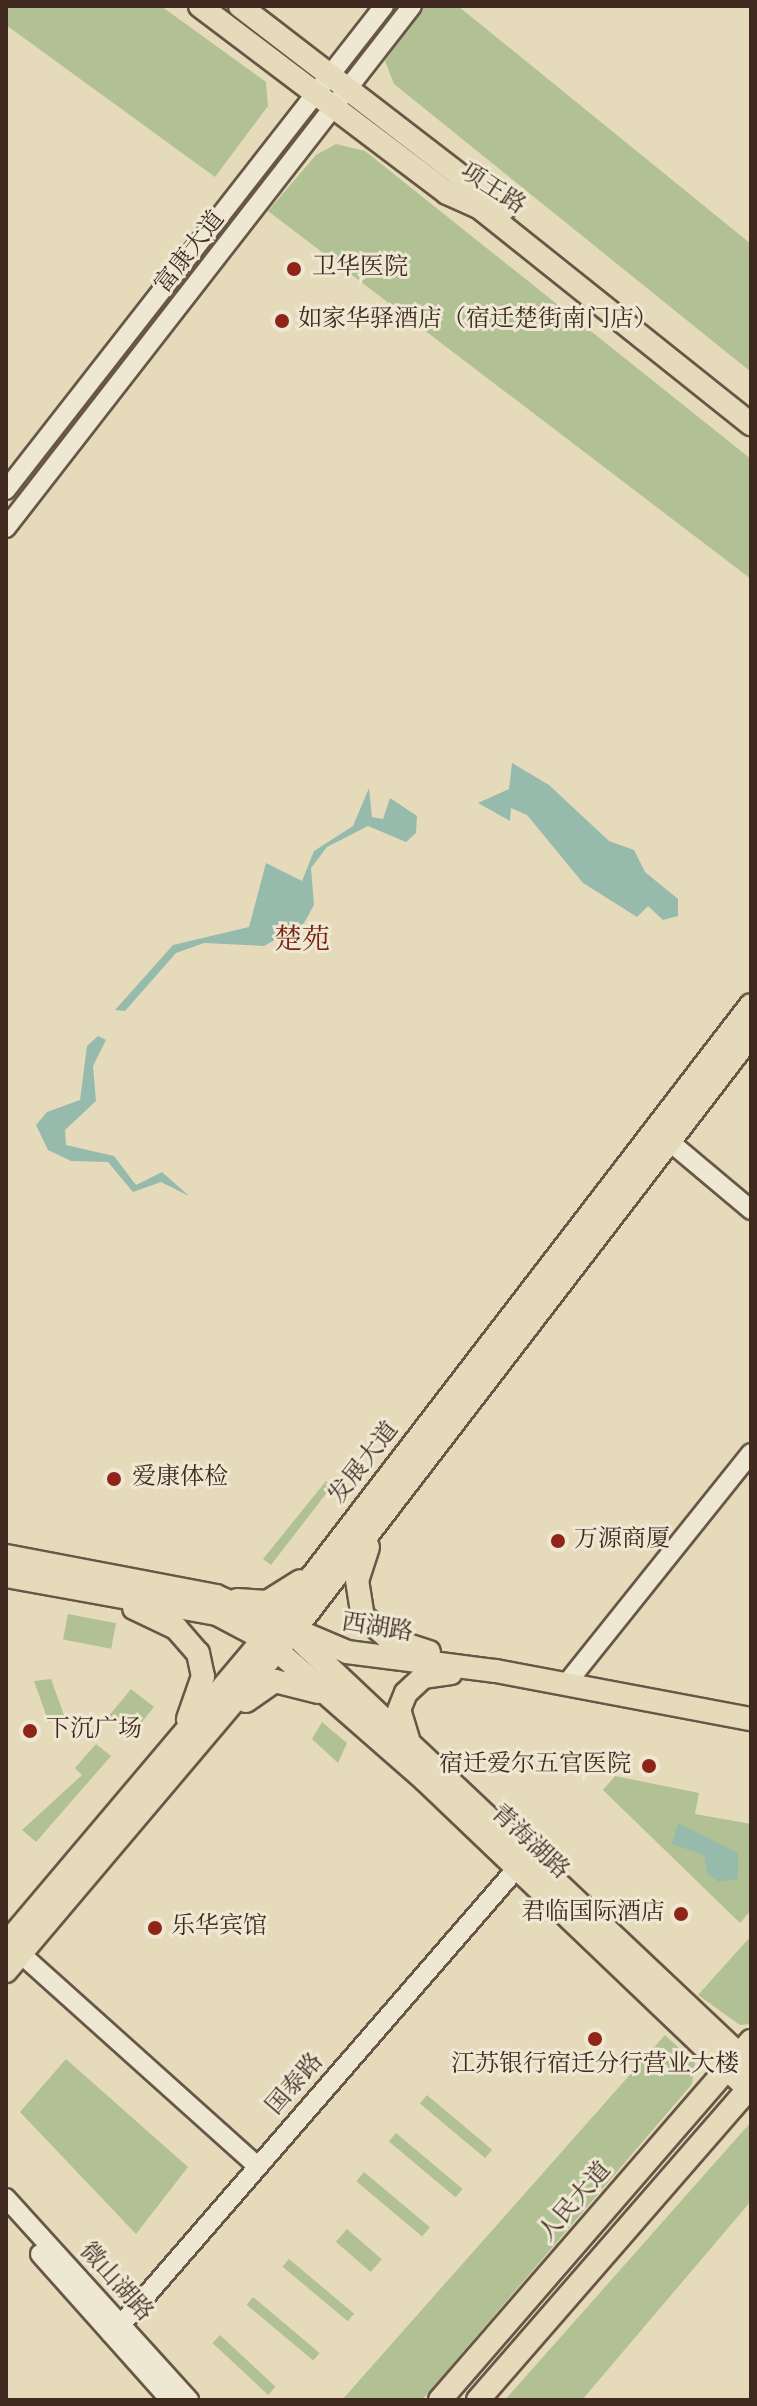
<!DOCTYPE html>
<meta charset="utf-8">
<style>
body{margin:0}
#map{position:relative;width:757px;height:2406px;overflow:hidden;background:#e5dbbb;font-family:Vollkorn,"Noto Serif SC",serif}
div>[style]{position:absolute}
[style*='--x']{left:calc(var(--x)*1px);top:calc(var(--y)*1px);width:calc(var(--w)*1px);rotate:calc(var(--a)*1deg)}
.green>*{inset:0;background:#b1c193;transform-origin:0 0}
.water>*{inset:0;background:#96bbad}
.roads{filter:drop-shadow(2px 0 #695647) drop-shadow(-2px 0 #695647) drop-shadow(0 2px #695647) drop-shadow(0 -2px #695647)}
.minor>*{height:18px;margin:-9px;padding:0 9px;transform-origin:9px;border-radius:9px;background:#eee8d3}
.major>*{height:22px;margin:-11px;padding:0 11px;transform-origin:11px;border-radius:11px;background:#e5dbbb}
.dots>*{width:22px;height:22px;translate:-50% -50%;box-sizing:border-box;border:4px solid #eee8d3;border-radius:50%}
span{translate:-50% -50%;white-space:nowrap;text-align:center;line-height:1.15;-webkit-text-stroke:6px #eee8d3;paint-order:stroke}
.street-label{font-size:24px;color:#402a20}
.poi-label{font-size:24px;color:#402a20}
.left{translate:0 -50%;text-align:left}
.right{translate:-100% -50%;text-align:right}
.quarter-label{font-size:28px;color:#7a1f14}
.frame{position:absolute;inset:0;border:8px solid #402a20;pointer-events:none}
</style>
<div id="map">
<div class="green">
<i style="clip-path:polygon(6px 6px,161px 6px,266px 82px,268px 106px,215px 177px,6px 25px)"></i>
<i style="clip-path:polygon(421px 6px,458px 6px,751px 244px,751px 372px,394px 84px,385px 61px)"></i>
<i style="clip-path:polygon(336px 144px,365px 151px,751px 459px,751px 579px,268px 211px,316px 155px)"></i>
<i style="clip-path:polygon(326px 1481px,332px 1486px,271px 1565px,263px 1559px)"></i>
<i style="left:68px;top:1614px;width:49px;height:26px;rotate:11deg"></i>
<i style="clip-path:polygon(51px 1679px,64px 1715px,49px 1723px,34px 1681px)"></i>
<i style="clip-path:polygon(131px 1689px,154px 1707px,126px 1742px,127px 1732px,108px 1717px)"></i>
<i style="clip-path:polygon(322px 1722px,347px 1743px,338px 1763px,312px 1739px)"></i>
<i style="clip-path:polygon(96px 1744px,111px 1756px,36px 1842px,22px 1830px,82px 1775px,75px 1768px)"></i>
<i style="clip-path:polygon(615px 1776px,699px 1793px,695px 1814px,751px 1824px,751px 1910px,740px 1923px,603px 1790px)"></i>
<i style="clip-path:polygon(751px 1936px,751px 2024px,740px 2025px,698px 1995px)"></i>
<i style="clip-path:polygon(665px 2035px,695px 2063px,692px 2084px,422px 2400px,342px 2400px)"></i>
<i style="clip-path:polygon(66px 2059px,188px 2167px,136px 2234px,20px 2112px)"></i>
<i style="left:427px;top:2095px;width:85px;height:11px;rotate:40deg"></i>
<i style="clip-path:polygon(751px 2122px,751px 2201px,582px 2400px,505px 2400px)"></i>
<i style="left:396px;top:2133px;width:87px;height:11px;rotate:40deg"></i>
<i style="left:364px;top:2172px;width:86px;height:12px;rotate:40deg"></i>
<i style="left:347px;top:2229px;width:46px;height:17px;rotate:41deg"></i>
<i style="left:289px;top:2259px;width:85px;height:10px;rotate:40deg"></i>
<i style="left:253px;top:2297px;width:87px;height:10px;rotate:40deg"></i>
<i style="left:220px;top:2335px;width:76px;height:11px;rotate:43deg"></i>
</div>
<div class="water">
<i style="clip-path:polygon(512px 763px,549px 785px,609px 841px,634px 850px,645px 872px,678px 899px,678px 916px,663px 920px,648px 906px,637px 917px,583px 883px,527px 815px,511px 808px,510px 821px,478px 803px,509px 789px)"></i>
<i style="clip-path:polygon(369px 788px,372px 817px,383px 819px,390px 798px,417px 816px,416px 833px,406px 842px,368px 826px,327px 847px,311px 868px,314px 905px,304px 923px,264px 946px,204px 943px,176px 953px,125px 1011px,115px 1010px,173px 945px,249px 927px,266px 863px,302px 881px,314px 851px,353px 826px)"></i>
<i style="clip-path:polygon(98px 1036px,106px 1040px,93px 1066px,96px 1101px,65px 1130px,66px 1145px,114px 1156px,136px 1185px,162px 1172px,189px 1196px,161px 1182px,133px 1192px,108px 1162px,71px 1161px,48px 1150px,36px 1125px,47px 1112px,80px 1100px,87px 1046px)"></i>
<i style="clip-path:polygon(678px 1823px,738px 1853px,738px 1879px,719px 1882px,707px 1873px,704px 1855px,672px 1844px)"></i>
</div>
<div class="roads">
<div class="minor">
<i style="--x:6;--y:490;--w:614;--a:-52.01"></i>
<i style="--x:6;--y:528;--w:661;--a:-52.13"></i>
<i style="--x:670;--y:1142;--w:106;--a:40"></i>
<i style="--x:566;--y:1684;--w:296;--a:-51.3"></i>
<i style="--x:21;--y:1954;--w:317;--a:41.9"></i>
<i style="--x:6;--y:2198;--w:273;--a:47.8"></i>
<i style="--x:40;--y:2254;--w:195;--a:48.3"></i>
<i style="--x:112;--y:2335;--w:618;--a:-49.07"></i>
</div>
<div class="major">
<i style="--x:200;--y:6;--w:310;--a:37.1"></i>
<i style="--x:447;--y:193;--w:36;--a:24"></i>
<i style="--x:480;--y:208;--w:347;--a:38.6"></i>
<i style="--x:240;--y:6;--w:333;--a:37.6"></i>
<i style="--x:368;--y:1547;--w:35;--a:108"></i>
<i style="--x:357;--y:1580;--w:36;--a:81"></i>
<i style="--x:363;--y:1616;--w:35;--a:41"></i>
<i style="--x:389;--y:1639;--w:42;--a:18"></i>
<i style="--x:6;--y:1556;--w:214;--a:10.8"></i>
<i style="--x:216;--y:1596;--w:142;--a:23.1"></i>
<i style="--x:347;--y:1652;--w:150;--a:7.3"></i>
<i style="--x:496;--y:1671;--w:259;--a:10.7"></i>
<i style="--x:6;--y:1576;--w:214;--a:10.2"></i>
<i style="--x:217;--y:1614;--w:53;--a:28"></i>
<i style="--x:264;--y:1639;--w:214;--a:41.2"></i>
<i style="--x:425;--y:1780;--w:451;--a:43.7"></i>
<i style="--x:237;--y:1600;--w:30;--a:4"></i>
<i style="--x:267;--y:1602;--w:39;--a:-32"></i>
<i style="--x:134;--y:1608;--w:47;--a:25.5"></i>
<i style="--x:176;--y:1628;--w:33;--a:49"></i>
<i style="--x:198;--y:1653;--w:24;--a:78"></i>
<i style="--x:203;--y:1676;--w:46;--a:109.2"></i>
<i style="--x:302;--y:1642;--w:618;--a:43.36"></i>
<i style="--x:246;--y:1701;--w:35;--a:-35"></i>
<i style="--x:275;--y:1681;--w:44;--a:14.3"></i>
<i style="--x:408;--y:1739;--w:30;--a:-107"></i>
<i style="--x:399;--y:1710;--w:18;--a:-68"></i>
<i style="--x:406;--y:1693;--w:23;--a:-43"></i>
<i style="--x:423;--y:1677;--w:28;--a:-8"></i>
<i style="--x:6;--y:1944;--w:399;--a:-49.8"></i>
<i style="--x:264;--y:1639;--w:799;--a:-52.47"></i>
<i style="--x:6;--y:1971;--w:443;--a:-49.8"></i>
<i style="--x:292;--y:1633;--w:754;--a:-52.49"></i>
<i style="--x:440;--y:2400;--w:475;--a:-49.1"></i>
<i style="--x:478;--y:2400;--w:416;--a:-49"></i>
</div>
</div>
<div class="dots">
<i style="left:294px;top:269px;background:#8f2418"></i>
<i style="left:282px;top:321px;background:#8f2418"></i>
<i style="left:114px;top:1479px;background:#8f2418"></i>
<i style="left:558px;top:1541px;background:#8f2418"></i>
<i style="left:30px;top:1731px;background:#8f2418"></i>
<i style="left:649px;top:1766px;background:#8f2418"></i>
<i style="left:681px;top:1914px;background:#8f2418"></i>
<i style="left:155px;top:1928px;background:#8f2418"></i>
<i style="left:595px;top:2039px;background:#8f2418"></i>
</div>
<div class="street-label">
<span style="left:492px;top:190px;rotate:33deg">项王路</span>
<span style="left:191px;top:253px;rotate:-52deg">富康大道</span>
<span style="left:365px;top:1464px;rotate:-52deg">发展大道</span>
<span style="left:377px;top:1629px;rotate:9deg">西湖路</span>
<span style="left:529px;top:1843px;rotate:43deg">青海湖路</span>
<span style="left:296px;top:2085px;rotate:-49deg">国泰路</span>
<span style="left:576px;top:2203px;rotate:-49deg">人民大道</span>
<span style="left:115px;top:2283px;rotate:48deg">微山湖路</span>
</div>
<div class="poi-label">
<span class="left" style="left:312px;top:269px">卫华医院</span>
<span class="left" style="left:298px;top:321px">如家华驿酒店（宿迁楚街南门店）</span>
<span class="left" style="left:132px;top:1479px">爱康体检</span>
<span class="left" style="left:574px;top:1541px">万源商厦</span>
<span class="left" style="left:46px;top:1731px">下沉广场</span>
<span class="right" style="left:631px;top:1766px">宿迁爱尔五官医院</span>
<span class="right" style="left:665px;top:1914px">君临国际酒店</span>
<span class="left" style="left:171px;top:1928px">乐华宾馆</span>
<span style="left:595px;top:2066px">江苏银行宿迁分行营业大楼</span>
</div>
<div class="quarter-label">
<span style="left:302px;top:941px">楚苑</span>
</div>
<div class="frame"></div>
</div>
